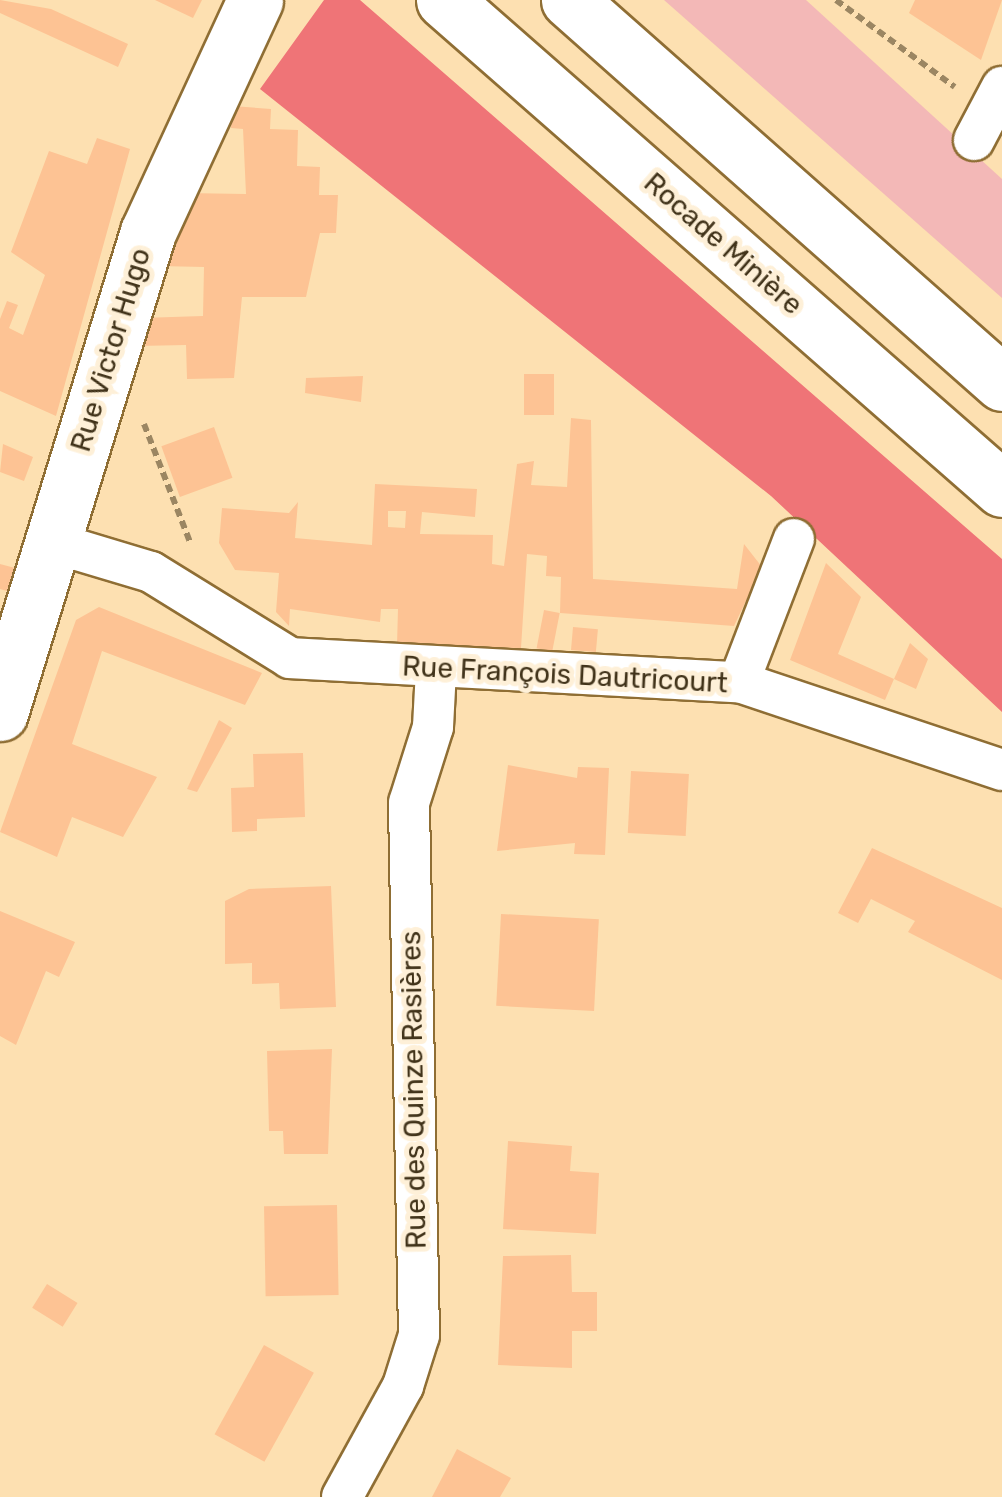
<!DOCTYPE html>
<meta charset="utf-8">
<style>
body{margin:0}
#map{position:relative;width:1002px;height:1497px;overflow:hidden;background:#fde0b1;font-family:Rubik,sans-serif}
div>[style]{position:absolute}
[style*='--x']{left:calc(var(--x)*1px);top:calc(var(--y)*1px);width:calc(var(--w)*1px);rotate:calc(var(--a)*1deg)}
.green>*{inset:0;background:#f3b8b7}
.forest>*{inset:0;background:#ef7477}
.building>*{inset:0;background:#fdc394;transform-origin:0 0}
.path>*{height:6px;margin-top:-3px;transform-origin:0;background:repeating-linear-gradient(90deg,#9b8662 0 8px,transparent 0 13px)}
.roads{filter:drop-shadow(2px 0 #8f6e34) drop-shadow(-2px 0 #8f6e34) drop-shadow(0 2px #8f6e34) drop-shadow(0 -2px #8f6e34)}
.street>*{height:40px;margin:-20px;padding:0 20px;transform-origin:20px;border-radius:20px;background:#fff}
.secondary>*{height:55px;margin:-27.5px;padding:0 27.5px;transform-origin:27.5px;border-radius:27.5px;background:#fff}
.highway>*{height:55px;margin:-27.5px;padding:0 27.5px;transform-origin:27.5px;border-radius:27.5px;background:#fff}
span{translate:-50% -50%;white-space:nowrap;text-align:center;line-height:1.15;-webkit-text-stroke:10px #fef0d8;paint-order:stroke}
.street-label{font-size:28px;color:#41331a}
</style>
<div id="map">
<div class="green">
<i style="clip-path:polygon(664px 0,806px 0,1002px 179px,1002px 298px)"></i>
</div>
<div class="forest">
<i style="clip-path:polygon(324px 0,360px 0,1002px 559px,1002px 712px,771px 496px,260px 89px)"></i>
</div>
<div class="building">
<i style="clip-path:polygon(0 0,51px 9px,128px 44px,118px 67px,0 13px)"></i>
<i style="clip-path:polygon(155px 0,202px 0,193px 18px)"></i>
<i style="clip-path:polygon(915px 0,1002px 0,981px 60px,909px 13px)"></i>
<i style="clip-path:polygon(232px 106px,271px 109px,270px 129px,298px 130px,297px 166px,320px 167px,319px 195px,338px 195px,336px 233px,320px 233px,306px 297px,242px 297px,234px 378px,187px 379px,186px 345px,137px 346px,142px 318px,203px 316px,204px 267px,158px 266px,185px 193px,246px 194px,243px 129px,231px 128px)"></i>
<i style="clip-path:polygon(97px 138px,130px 149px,56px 416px,0 391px,0 319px,7px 301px,18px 305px,9px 328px,23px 335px,45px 275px,11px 252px,49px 151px,87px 164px)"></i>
<i style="left:524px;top:374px;width:30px;height:41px"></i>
<i style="clip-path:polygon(363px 376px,361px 402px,305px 393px,306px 378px)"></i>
<i style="clip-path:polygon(evenodd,571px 418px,591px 420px,593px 579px,737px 589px,744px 544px,762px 567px,734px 626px,560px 613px,561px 577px,546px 576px,547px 556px,527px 554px,521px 648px,397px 645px,398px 609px,381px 609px,380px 622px,290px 609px,289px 626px,276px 612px,279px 573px,235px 570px,219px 543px,222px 508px,289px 513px,298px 502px,295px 538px,372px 545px,375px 484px,477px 489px,475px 517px,422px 512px,420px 534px,493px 535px,492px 564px,504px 566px,517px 464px,534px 461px,531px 485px,567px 487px,571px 418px,388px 511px,406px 511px,405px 528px,388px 527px,388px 511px)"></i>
<i style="left:214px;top:427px;width:54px;height:56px;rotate:70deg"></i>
<i style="clip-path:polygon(3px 444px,33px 457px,24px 481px,0 472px)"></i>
<i style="clip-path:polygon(826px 563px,861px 597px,838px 654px,894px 679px,885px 700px,790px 660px)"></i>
<i style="clip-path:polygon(0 564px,15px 568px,7px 591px,0 589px)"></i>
<i style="clip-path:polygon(99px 607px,262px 673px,245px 705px,102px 651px,72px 744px,157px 777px,123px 837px,72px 817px,57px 857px,0 832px,76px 620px)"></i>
<i style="left:544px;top:610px;width:16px;height:39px;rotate:11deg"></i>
<i style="left:573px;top:627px;width:25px;height:23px;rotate:5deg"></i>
<i style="clip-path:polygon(910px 643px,928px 659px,916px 689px,894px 679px)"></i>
<i style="clip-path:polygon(219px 720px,232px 728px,197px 792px,187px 789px)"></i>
<i style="clip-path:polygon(303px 753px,305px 817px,257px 819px,257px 831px,232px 832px,231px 788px,254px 787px,253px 754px)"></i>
<i style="clip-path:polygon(508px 765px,577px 778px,578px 767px,609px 768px,605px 855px,574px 854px,575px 843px,497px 851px)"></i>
<i style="left:631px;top:771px;width:58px;height:62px;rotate:3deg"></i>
<i style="clip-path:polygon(872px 848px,1002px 908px,1002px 980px,908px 932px,915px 921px,871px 899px,858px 923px,838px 913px)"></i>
<i style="clip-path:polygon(331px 886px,336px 1007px,280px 1009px,279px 983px,252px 984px,252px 963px,225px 964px,225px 901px,249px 889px)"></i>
<i style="clip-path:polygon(0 911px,75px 942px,59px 977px,46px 971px,16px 1045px,0 1036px)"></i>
<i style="left:501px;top:914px;width:98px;height:92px;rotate:3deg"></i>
<i style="clip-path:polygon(332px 1049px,328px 1154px,284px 1154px,283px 1131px,269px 1131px,267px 1051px)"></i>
<i style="clip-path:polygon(508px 1141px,572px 1146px,570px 1171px,599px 1173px,596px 1234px,503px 1229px)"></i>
<i style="left:337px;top:1205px;width:90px;height:73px;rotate:89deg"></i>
<i style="clip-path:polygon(571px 1255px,572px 1292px,597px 1292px,597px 1331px,572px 1331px,572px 1368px,498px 1365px,503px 1256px)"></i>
<i style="left:47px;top:1284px;width:36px;height:28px;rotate:32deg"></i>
<i style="left:264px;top:1345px;width:57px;height:102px;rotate:29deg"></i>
<i style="clip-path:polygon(457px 1449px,511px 1478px,500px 1497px,432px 1497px)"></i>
</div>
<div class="path">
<i style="--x:836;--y:0;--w:147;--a:36.2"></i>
<i style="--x:144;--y:424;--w:127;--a:68.7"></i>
</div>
<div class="roads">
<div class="street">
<i style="--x:974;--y:140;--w:60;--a:-62.2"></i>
<i style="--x:51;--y:542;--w:104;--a:16.7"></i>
<i style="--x:151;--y:572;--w:163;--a:31.7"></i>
<i style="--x:290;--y:658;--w:450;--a:3.1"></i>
<i style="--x:739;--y:682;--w:277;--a:18.5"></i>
<i style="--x:739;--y:682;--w:153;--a:-69"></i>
<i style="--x:342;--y:1497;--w:127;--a:-61.2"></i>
<i style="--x:403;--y:1386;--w:53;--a:-72.6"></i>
<i style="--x:419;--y:1335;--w:532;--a:-91.08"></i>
<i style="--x:409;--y:803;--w:80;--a:-72.5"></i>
<i style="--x:433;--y:727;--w:58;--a:-87"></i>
</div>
<div class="secondary">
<i style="--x:0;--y:713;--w:503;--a:-72.9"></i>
<i style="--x:148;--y:232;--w:255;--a:-65.2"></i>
</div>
<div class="highway">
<i style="--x:444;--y:0;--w:742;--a:41.23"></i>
<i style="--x:569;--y:0;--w:578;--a:41.49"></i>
</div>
</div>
<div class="street-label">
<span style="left:723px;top:244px;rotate:41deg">Rocade Minière</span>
<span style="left:111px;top:350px;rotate:-73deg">Rue Victor Hugo</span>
<span style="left:565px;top:675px;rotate:3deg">Rue François Dautricourt</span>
<span style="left:414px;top:1090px;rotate:-91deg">Rue des Quinze Rasières</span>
</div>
</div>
